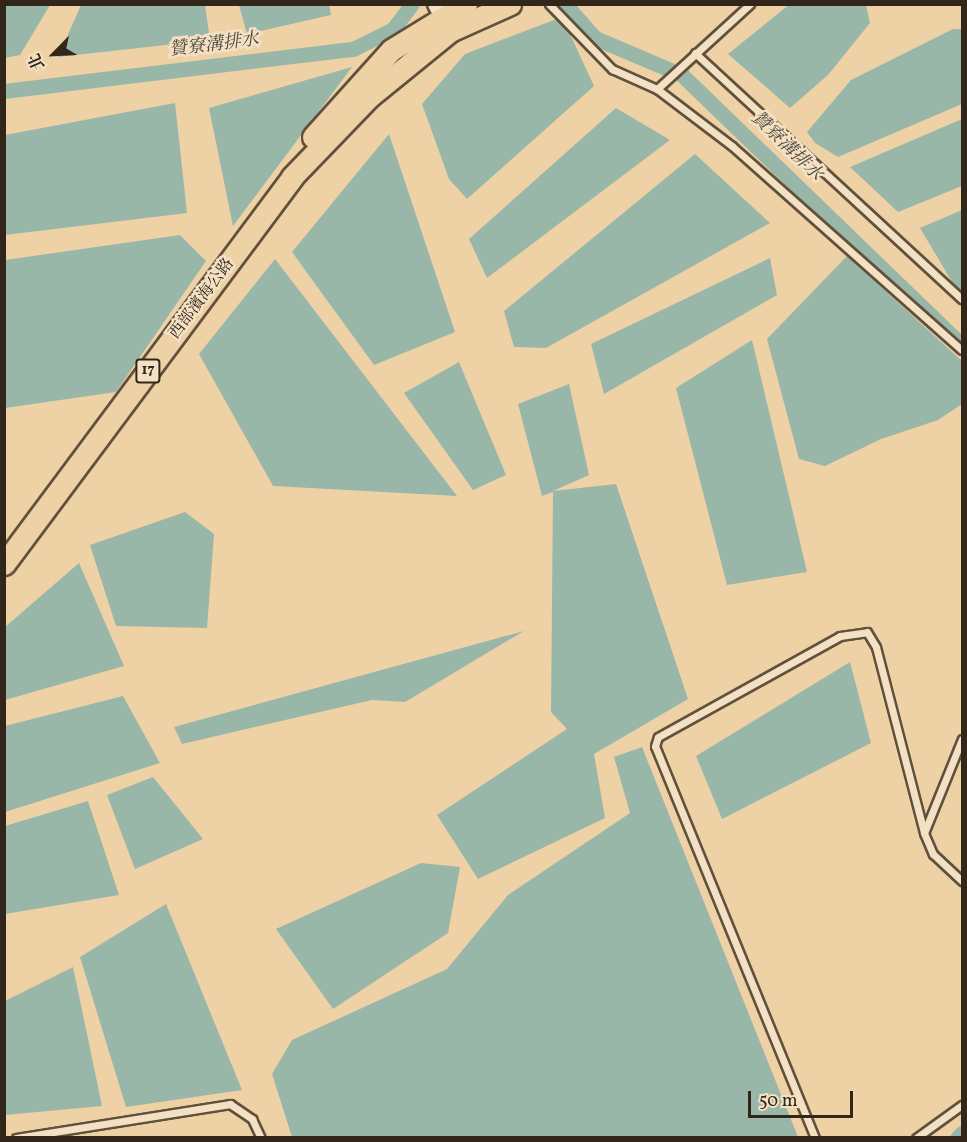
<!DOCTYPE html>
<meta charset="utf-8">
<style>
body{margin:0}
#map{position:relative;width:967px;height:1142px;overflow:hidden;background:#eed1a5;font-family:Vollkorn,"Noto Serif TC",serif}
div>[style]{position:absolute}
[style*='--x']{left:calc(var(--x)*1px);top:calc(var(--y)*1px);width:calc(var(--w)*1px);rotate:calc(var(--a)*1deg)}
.water>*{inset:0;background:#99b7a9}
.canal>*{height:15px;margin:-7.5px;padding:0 7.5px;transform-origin:7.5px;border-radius:7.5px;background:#99b7a9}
.roads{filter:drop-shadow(2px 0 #60513c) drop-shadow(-2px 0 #60513c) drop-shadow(0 2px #60513c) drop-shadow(0 -2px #60513c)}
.service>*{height:7px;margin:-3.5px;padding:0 3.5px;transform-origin:3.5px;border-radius:3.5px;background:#f4e1c4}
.tertiary>*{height:16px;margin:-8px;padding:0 8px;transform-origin:8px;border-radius:8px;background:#f4e1c4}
.primary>*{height:21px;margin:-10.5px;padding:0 10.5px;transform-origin:10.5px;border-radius:10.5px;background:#eed1a5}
span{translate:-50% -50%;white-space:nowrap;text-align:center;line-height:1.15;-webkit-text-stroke:5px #f4e1c4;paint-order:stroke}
.shield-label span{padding:2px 4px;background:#f4e1c4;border:2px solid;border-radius:4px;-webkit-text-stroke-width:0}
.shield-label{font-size:15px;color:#312619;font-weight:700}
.street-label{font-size:16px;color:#312619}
.water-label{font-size:18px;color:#4b4a3d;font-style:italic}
.frame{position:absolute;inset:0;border:6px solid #312619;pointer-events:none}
.north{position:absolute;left:24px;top:24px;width:60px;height:60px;-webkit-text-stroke:4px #f4e1c4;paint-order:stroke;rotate:246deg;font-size:16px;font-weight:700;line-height:24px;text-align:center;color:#312619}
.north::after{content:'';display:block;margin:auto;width:21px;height:27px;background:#312619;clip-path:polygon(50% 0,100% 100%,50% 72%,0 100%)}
.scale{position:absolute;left:748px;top:1091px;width:105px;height:27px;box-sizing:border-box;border:3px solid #312619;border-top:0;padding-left:8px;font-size:18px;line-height:21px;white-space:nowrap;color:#312619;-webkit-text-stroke:4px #f4e1c4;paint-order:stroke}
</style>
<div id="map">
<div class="water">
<i style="clip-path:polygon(790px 4px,866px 5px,870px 23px,828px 75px,790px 108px,728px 54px)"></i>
<i style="clip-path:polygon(4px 5px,50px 5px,20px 55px,5px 58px)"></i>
<i style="clip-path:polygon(81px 5px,205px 5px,210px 40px,58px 57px)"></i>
<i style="clip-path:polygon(239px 5px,329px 5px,331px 15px,247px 34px)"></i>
<i style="clip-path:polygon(562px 17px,594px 86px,467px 199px,449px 179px,422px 104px,465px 54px)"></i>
<i style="clip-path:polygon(953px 29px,962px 29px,962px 104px,838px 157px,815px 143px,807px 132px,851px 80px)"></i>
<i style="clip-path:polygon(352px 67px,233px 226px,209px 108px)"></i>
<i style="clip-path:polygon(175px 103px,187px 213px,5px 235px,5px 135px)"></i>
<i style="clip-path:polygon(616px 108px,670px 140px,487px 278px,469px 239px)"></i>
<i style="clip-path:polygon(962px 119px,962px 186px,898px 212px,850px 167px)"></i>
<i style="clip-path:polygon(389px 134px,455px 332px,374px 365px,292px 252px)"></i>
<i style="clip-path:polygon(695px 154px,770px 223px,546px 348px,514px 347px,504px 311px)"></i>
<i style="clip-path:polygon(962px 210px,962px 296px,961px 297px,920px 228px)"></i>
<i style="clip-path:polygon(180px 235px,206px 261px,116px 392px,5px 408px,5px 260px)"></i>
<i style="clip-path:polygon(847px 256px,962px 361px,962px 404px,938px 420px,881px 439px,825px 466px,799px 459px,767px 339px)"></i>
<i style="clip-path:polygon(770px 258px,777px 295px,604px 394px,591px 344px)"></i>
<i style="clip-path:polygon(275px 259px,457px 496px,273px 486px,199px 354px)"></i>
<i style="clip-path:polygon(752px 340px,807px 572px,727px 585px,676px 388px)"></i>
<i style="clip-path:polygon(459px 362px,506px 475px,473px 490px,404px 393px)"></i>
<i style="clip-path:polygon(569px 384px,589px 475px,553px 491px,616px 484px,688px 699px,594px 754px,605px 818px,478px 879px,437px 815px,567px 729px,551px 712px,553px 492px,542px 496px,518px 404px)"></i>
<i style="clip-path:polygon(185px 512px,214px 534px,207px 628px,116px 626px,90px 545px)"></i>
<i style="clip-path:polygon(79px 563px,124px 666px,5px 700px,5px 627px)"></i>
<i style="clip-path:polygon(524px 631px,405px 702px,372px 700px,182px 744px,174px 727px)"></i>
<i style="clip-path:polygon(850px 662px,871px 743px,722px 819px,696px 756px)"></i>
<i style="clip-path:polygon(123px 696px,160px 763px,5px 812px,5px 726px)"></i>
<i style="clip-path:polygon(642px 747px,798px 1137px,292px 1137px,272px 1074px,292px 1040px,447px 969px,508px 895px,630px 813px,614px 757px)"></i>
<i style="clip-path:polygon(153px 777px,203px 839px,135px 869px,107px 795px)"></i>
<i style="clip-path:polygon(88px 801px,119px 895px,5px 914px,5px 826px)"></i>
<i style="clip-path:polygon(421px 863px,460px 867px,448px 933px,333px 1009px,276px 929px)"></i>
<i style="clip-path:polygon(166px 904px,242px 1090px,126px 1107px,80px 957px)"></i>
<i style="clip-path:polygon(73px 967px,102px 1106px,5px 1115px,5px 1001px)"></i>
</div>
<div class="canal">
<i style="--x:565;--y:4;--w:45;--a:48.6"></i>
<i style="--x:595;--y:38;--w:95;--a:23"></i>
<i style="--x:682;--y:75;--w:389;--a:44"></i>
<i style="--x:4;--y:91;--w:352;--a:-6.9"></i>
<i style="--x:353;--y:49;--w:45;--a:-26.6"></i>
<i style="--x:393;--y:29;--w:31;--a:-53"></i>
<i style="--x:957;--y:1138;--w:7;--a:-45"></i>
</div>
<div class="roads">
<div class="service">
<i style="--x:549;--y:4;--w:91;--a:45.9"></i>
<i style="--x:612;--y:69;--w:49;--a:24"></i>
<i style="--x:657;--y:89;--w:94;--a:37.2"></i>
<i style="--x:732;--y:146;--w:307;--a:41.6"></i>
<i style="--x:695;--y:53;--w:363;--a:42.7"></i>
<i style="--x:657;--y:89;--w:126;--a:-42.4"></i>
<i style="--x:962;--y:739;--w:101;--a:112"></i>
<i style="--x:924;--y:833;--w:23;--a:67"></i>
<i style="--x:933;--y:854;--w:40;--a:43"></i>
<i style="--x:16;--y:1138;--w:217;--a:-9"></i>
<i style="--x:230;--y:1104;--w:27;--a:34"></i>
<i style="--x:252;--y:1119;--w:21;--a:65"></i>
<i style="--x:815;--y:1138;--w:423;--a:-112.2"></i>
<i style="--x:655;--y:746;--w:9;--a:-72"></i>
<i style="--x:658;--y:737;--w:208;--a:-29"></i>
<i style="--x:840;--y:636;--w:27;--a:-8"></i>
<i style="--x:867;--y:632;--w:17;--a:59"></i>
<i style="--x:876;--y:647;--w:192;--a:75.5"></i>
<i style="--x:916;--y:1138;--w:57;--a:-35.7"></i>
</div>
<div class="tertiary">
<i style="--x:436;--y:4;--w:27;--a:63"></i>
</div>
<div class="primary">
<i style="--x:313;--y:137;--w:117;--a:-48.1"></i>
<i style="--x:391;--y:50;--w:88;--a:-31.5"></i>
<i style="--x:4;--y:564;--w:482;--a:-53.3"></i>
<i style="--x:292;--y:177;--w:112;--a:-46.1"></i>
<i style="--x:370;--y:96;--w:103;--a:-39.1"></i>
<i style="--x:450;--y:31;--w:66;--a:-24.2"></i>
</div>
</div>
<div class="shield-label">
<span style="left:148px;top:371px">17</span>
</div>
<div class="street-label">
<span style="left:202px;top:299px;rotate:-53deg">西部濱海公路</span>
</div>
<div class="water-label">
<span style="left:214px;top:46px;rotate:-7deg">贊寮溝排水</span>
<span style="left:786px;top:147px;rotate:44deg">贊寮溝排水</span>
</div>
<div class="frame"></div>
<div class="north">北</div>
<div class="scale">50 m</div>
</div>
